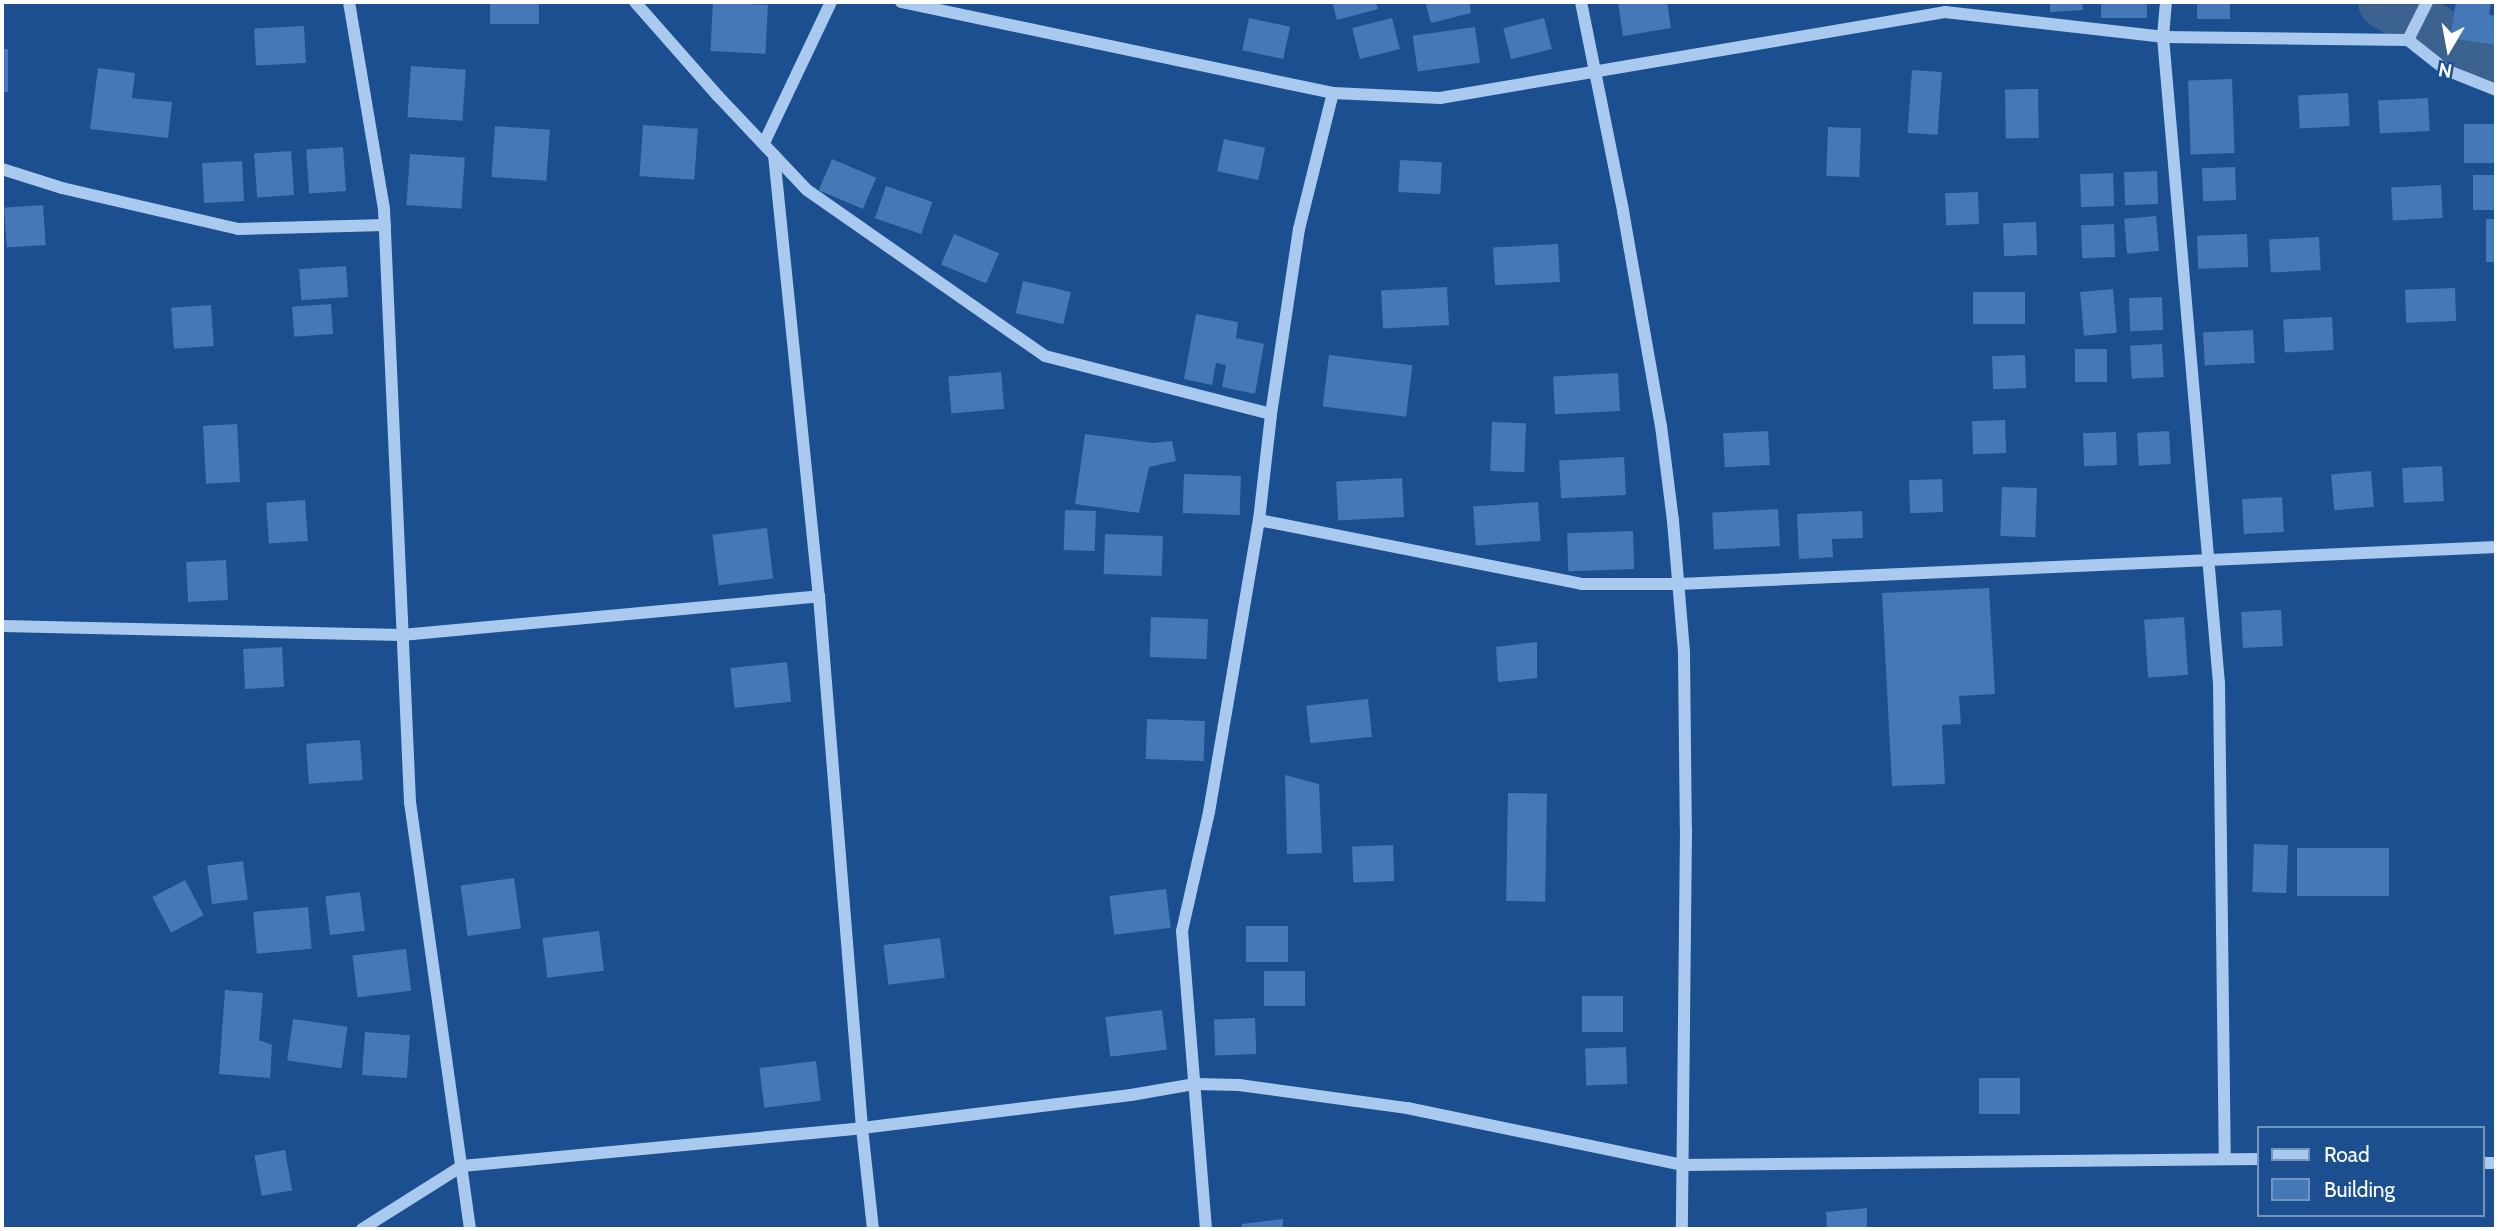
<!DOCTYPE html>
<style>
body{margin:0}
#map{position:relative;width:2498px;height:1231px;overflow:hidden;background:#1b4f8f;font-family:Cabin,sans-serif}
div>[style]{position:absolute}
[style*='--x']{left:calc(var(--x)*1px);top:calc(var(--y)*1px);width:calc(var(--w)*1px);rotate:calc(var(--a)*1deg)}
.river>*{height:54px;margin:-27px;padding:0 27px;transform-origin:27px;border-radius:27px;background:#3c6290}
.building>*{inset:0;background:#4478b7;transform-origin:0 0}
.minor>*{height:12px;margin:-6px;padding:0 6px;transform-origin:6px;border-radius:6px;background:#a9c9ee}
span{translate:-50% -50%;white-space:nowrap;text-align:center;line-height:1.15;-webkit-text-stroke:7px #1b4f8f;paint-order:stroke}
.frame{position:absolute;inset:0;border:4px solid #fff;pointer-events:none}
.legend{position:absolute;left:2257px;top:1126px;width:228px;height:91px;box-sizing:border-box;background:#1b4f8f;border:2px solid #7695bc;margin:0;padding:9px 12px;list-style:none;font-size:21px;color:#fff}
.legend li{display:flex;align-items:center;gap:14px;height:35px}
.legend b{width:35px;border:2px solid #7695bc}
.north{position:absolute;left:2414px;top:14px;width:70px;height:70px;-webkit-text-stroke:5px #1b4f8f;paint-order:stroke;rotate:190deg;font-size:19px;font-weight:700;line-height:28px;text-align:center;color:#fff}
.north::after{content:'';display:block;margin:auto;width:24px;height:32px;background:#fff;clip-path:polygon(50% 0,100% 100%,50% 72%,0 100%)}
</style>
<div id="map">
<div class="river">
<i style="--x:2385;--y:2;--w:129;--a:30.4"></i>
</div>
<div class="building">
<i style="left:490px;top:2px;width:49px;height:22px"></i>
<i style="left:713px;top:2px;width:55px;height:49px;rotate:3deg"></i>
<i style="clip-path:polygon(1332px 2px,1376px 2px,1378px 9px,1337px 20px)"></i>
<i style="clip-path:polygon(1425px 2px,1469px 2px,1471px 13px,1431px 23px)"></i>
<i style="clip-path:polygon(1618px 2px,1667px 2px,1671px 28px,1623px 36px)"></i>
<i style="clip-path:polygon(2050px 2px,2082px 2px,2083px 10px,2050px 12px)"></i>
<i style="left:2101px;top:2px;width:46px;height:16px"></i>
<i style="left:2197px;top:2px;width:33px;height:17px"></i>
<i style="clip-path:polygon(2456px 2px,2491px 4px,2489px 15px,2496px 16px,2496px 45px,2450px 38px)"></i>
<i style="left:1249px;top:18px;width:42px;height:33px;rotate:12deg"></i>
<i style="left:1392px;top:18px;width:32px;height:41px;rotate:76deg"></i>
<i style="left:1544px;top:18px;width:32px;height:42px;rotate:76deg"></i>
<i style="left:304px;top:26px;width:37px;height:50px;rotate:87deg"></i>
<i style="left:1475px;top:27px;width:36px;height:63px;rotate:82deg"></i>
<i style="left:2px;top:49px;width:6px;height:43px"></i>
<i style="left:411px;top:66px;width:55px;height:51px;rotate:4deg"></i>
<i style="clip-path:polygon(98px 68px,135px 73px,132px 98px,172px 102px,168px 138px,90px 129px)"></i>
<i style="left:1912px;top:70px;width:30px;height:63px;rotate:4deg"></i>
<i style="left:2232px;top:79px;width:74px;height:44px;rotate:88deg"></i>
<i style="left:2038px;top:89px;width:49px;height:33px;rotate:89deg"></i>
<i style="left:2348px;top:93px;width:33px;height:50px;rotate:87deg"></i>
<i style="left:2428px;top:98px;width:33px;height:50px;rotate:87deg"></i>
<i style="left:2464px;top:124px;width:32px;height:39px"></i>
<i style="left:643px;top:125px;width:55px;height:51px;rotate:4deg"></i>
<i style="left:495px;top:126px;width:55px;height:51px;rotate:4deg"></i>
<i style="left:1828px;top:127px;width:33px;height:49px;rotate:2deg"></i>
<i style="left:1224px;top:139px;width:42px;height:33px;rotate:12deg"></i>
<i style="left:343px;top:147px;width:44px;height:37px;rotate:86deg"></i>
<i style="left:291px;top:151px;width:44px;height:37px;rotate:86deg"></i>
<i style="left:410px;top:154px;width:55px;height:51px;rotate:4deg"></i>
<i style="left:832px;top:159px;width:48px;height:34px;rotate:23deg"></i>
<i style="left:1400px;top:160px;width:42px;height:32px;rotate:3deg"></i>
<i style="left:242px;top:161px;width:40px;height:40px;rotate:87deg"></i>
<i style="left:2235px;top:167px;width:33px;height:33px;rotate:88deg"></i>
<i style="left:2157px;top:171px;width:33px;height:33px;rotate:88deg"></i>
<i style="left:2113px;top:173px;width:33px;height:33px;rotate:88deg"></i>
<i style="left:2496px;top:175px;width:35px;height:23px;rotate:90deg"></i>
<i style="left:2441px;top:185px;width:33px;height:50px;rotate:87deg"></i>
<i style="left:886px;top:186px;width:49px;height:34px;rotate:19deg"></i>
<i style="left:1978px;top:192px;width:32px;height:33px;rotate:88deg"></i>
<i style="left:43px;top:205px;width:40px;height:39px;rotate:86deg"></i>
<i style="left:2156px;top:216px;width:35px;height:32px;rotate:85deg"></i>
<i style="left:2496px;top:219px;width:43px;height:10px;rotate:90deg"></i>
<i style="left:2036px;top:222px;width:33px;height:33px;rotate:88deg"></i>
<i style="left:2114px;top:224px;width:33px;height:33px;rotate:88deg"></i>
<i style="left:954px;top:234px;width:49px;height:33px;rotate:23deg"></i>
<i style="left:2247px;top:234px;width:33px;height:50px;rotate:88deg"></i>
<i style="left:2319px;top:237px;width:33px;height:50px;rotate:87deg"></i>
<i style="left:1558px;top:244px;width:38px;height:65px;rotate:87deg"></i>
<i style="left:346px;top:266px;width:31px;height:47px;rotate:86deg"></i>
<i style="left:1023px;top:281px;width:49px;height:33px;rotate:13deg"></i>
<i style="left:1447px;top:287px;width:38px;height:66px;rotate:87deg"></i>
<i style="left:2455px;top:288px;width:33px;height:50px;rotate:88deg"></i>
<i style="left:2113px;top:289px;width:44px;height:33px;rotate:85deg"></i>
<i style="left:1973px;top:292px;width:52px;height:32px"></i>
<i style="left:2162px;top:297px;width:33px;height:33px;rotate:88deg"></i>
<i style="left:331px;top:304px;width:30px;height:39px;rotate:86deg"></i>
<i style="left:211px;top:305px;width:41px;height:40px;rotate:86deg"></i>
<i style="clip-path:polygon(1196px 314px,1238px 322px,1236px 338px,1264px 344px,1255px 394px,1222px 387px,1226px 365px,1216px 363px,1212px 385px,1184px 379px)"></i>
<i style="left:2332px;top:317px;width:33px;height:49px;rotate:87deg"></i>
<i style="left:2253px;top:330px;width:33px;height:50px;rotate:87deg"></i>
<i style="left:2162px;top:344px;width:33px;height:32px;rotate:87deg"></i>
<i style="left:2075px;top:349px;width:32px;height:33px"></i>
<i style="left:1329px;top:355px;width:84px;height:52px;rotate:7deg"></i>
<i style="left:2025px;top:355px;width:33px;height:33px;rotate:88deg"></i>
<i style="left:1001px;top:372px;width:37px;height:53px;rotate:85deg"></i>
<i style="left:1618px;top:373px;width:38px;height:65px;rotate:87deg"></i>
<i style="left:2005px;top:420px;width:33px;height:33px;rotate:88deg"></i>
<i style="left:1492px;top:422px;width:34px;height:49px;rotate:2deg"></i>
<i style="left:237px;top:424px;width:58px;height:34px;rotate:87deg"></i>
<i style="left:1768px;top:431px;width:34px;height:45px;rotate:87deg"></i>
<i style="left:2169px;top:431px;width:33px;height:32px;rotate:87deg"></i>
<i style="left:2116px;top:432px;width:33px;height:33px;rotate:88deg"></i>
<i style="clip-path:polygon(1085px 434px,1153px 443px,1172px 441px,1176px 461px,1149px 467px,1139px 513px,1075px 504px)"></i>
<i style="left:1624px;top:457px;width:38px;height:65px;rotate:87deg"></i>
<i style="left:2442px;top:466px;width:35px;height:40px;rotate:87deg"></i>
<i style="left:2371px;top:471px;width:36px;height:40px;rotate:85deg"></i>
<i style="left:1184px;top:474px;width:57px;height:39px;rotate:2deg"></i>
<i style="left:1402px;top:478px;width:39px;height:66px;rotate:87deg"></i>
<i style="left:1942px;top:479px;width:33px;height:33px;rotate:88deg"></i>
<i style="left:2002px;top:487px;width:35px;height:49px;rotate:2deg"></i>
<i style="left:2282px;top:497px;width:35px;height:40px;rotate:87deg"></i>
<i style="left:305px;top:500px;width:41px;height:39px;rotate:86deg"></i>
<i style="left:1538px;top:502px;width:39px;height:65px;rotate:86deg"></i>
<i style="left:1778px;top:509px;width:37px;height:66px;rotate:87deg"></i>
<i style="left:1065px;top:510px;width:31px;height:40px;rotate:2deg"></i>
<i style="clip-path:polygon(1862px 511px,1863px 538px,1832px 539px,1833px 557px,1799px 559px,1797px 514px)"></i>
<i style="left:767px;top:528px;width:51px;height:55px;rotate:83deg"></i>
<i style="left:1633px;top:531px;width:38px;height:66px;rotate:88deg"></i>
<i style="left:1105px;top:534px;width:58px;height:40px;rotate:2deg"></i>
<i style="left:226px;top:560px;width:40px;height:40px;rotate:87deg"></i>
<i style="clip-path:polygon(1989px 588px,1995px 694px,1959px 696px,1961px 724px,1942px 725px,1945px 784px,1892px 786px,1882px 593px)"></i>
<i style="left:2281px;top:610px;width:36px;height:40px;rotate:87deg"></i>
<i style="left:1151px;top:617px;width:57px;height:40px;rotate:2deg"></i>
<i style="left:2184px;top:617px;width:58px;height:40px;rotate:86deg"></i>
<i style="clip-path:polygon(1537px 642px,1537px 678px,1498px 682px,1496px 647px)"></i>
<i style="left:282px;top:647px;width:40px;height:39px;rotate:87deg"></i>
<i style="left:787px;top:662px;width:40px;height:57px;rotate:84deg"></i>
<i style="left:1368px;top:699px;width:38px;height:62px;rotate:84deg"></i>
<i style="left:1147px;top:719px;width:58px;height:40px;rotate:2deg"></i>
<i style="left:360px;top:740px;width:40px;height:54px;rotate:86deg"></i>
<i style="clip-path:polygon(1285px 775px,1319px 784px,1322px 853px,1287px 854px)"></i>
<i style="left:1508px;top:793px;width:39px;height:108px;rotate:1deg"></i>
<i style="left:2254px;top:844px;width:34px;height:48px;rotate:2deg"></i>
<i style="left:1393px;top:845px;width:36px;height:41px;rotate:88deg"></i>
<i style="left:2297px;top:848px;width:92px;height:48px"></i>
<i style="left:243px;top:861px;width:39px;height:36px;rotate:83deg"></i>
<i style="left:514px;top:878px;width:51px;height:54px;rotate:82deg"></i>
<i style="left:185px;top:880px;width:40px;height:37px;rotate:62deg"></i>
<i style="left:1166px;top:889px;width:39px;height:57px;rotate:83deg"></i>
<i style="left:360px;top:892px;width:39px;height:35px;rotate:83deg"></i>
<i style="left:308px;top:907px;width:42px;height:55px;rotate:85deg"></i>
<i style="left:1288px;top:926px;width:36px;height:42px;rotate:90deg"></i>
<i style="left:599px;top:931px;width:40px;height:57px;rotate:83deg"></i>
<i style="left:940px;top:938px;width:40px;height:57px;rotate:83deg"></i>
<i style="left:406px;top:949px;width:42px;height:54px;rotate:83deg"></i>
<i style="left:1305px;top:971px;width:35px;height:41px;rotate:90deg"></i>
<i style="clip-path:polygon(225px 990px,263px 993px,259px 1040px,272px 1045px,270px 1078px,219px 1074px)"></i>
<i style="left:1623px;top:996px;width:36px;height:41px;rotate:90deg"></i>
<i style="left:1162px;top:1010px;width:40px;height:57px;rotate:83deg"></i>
<i style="left:1255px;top:1018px;width:36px;height:41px;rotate:88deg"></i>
<i style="left:293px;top:1019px;width:55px;height:42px;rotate:8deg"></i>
<i style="left:365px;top:1032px;width:45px;height:43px;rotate:4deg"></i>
<i style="left:1626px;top:1047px;width:37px;height:41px;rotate:88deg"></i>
<i style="left:816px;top:1061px;width:40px;height:57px;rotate:83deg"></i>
<i style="left:2020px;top:1078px;width:36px;height:41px;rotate:90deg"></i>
<i style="left:285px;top:1150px;width:41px;height:31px;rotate:80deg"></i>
<i style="clip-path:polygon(1867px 1208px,1867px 1229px,1827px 1229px,1826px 1212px)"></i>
<i style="clip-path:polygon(1283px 1219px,1283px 1229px,1242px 1229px,1242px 1224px)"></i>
</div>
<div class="minor">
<i style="--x:349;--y:2;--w:210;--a:80.4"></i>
<i style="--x:384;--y:209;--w:594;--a:87.49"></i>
<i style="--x:410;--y:802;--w:431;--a:82"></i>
<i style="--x:635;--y:2;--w:125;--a:48.6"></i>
<i style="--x:718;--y:96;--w:129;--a:46.6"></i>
<i style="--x:807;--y:190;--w:290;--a:34.9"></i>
<i style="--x:1045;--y:356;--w:233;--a:14.4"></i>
<i style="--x:901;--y:2;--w:441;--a:11.9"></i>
<i style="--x:1333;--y:93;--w:107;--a:2.7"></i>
<i style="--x:1440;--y:98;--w:512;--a:-9.66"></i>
<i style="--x:1945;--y:12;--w:219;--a:6.5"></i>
<i style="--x:2163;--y:37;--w:245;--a:0.7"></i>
<i style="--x:2408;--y:40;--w:42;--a:-63.4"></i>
<i style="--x:1581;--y:2;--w:213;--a:78.6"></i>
<i style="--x:1623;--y:211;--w:218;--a:80"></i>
<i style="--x:1661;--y:426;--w:96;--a:82.8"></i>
<i style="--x:1673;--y:521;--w:132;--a:85.2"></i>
<i style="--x:1684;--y:653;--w:177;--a:89.4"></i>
<i style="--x:1686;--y:830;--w:399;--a:90.6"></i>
<i style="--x:2166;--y:2;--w:35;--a:95"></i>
<i style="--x:2163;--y:37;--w:648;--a:85.05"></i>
<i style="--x:2219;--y:683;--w:476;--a:89.3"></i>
<i style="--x:2408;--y:40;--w:48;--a:38.3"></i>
<i style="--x:2446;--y:70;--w:54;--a:21.8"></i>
<i style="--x:764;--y:143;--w:156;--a:-64.6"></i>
<i style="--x:774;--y:155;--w:443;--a:84.2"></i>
<i style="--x:819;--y:596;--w:534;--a:85.38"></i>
<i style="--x:862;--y:1128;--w:102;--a:83.8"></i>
<i style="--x:2;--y:169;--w:63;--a:17.6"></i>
<i style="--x:62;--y:188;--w:181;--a:13.1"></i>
<i style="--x:238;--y:229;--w:147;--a:-1.6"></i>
<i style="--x:1259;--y:520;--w:329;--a:11.2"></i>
<i style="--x:1582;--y:584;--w:97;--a:0"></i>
<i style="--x:1679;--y:584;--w:818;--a:-2.59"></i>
<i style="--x:2;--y:626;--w:400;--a:1.3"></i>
<i style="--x:402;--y:635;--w:419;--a:-5.3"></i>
<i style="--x:2482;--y:1163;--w:14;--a:0"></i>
<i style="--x:362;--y:1229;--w:118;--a:-32.2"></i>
<i style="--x:462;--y:1166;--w:402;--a:-5.4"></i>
<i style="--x:862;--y:1128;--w:271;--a:-7"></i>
<i style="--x:1131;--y:1095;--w:65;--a:-9.8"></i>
<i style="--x:1195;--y:1084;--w:44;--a:1.3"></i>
<i style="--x:1239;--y:1085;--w:170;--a:7.8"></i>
<i style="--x:1407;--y:1108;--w:281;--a:11.7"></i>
<i style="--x:1682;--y:1165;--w:576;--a:-0.6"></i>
<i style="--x:1206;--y:1229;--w:299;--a:-94.6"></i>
<i style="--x:1182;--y:931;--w:122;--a:-77.2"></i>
<i style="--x:1209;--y:812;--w:296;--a:-80.3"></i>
<i style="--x:1259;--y:520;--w:107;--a:-83.5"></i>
<i style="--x:1271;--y:414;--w:187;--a:-81.4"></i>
<i style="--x:1299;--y:229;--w:140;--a:-76"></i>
</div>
<div class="frame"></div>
<ul class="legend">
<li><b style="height:9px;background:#a9c9ee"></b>Road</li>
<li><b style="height:19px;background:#4478b7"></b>Building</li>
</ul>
<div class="north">N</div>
</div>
